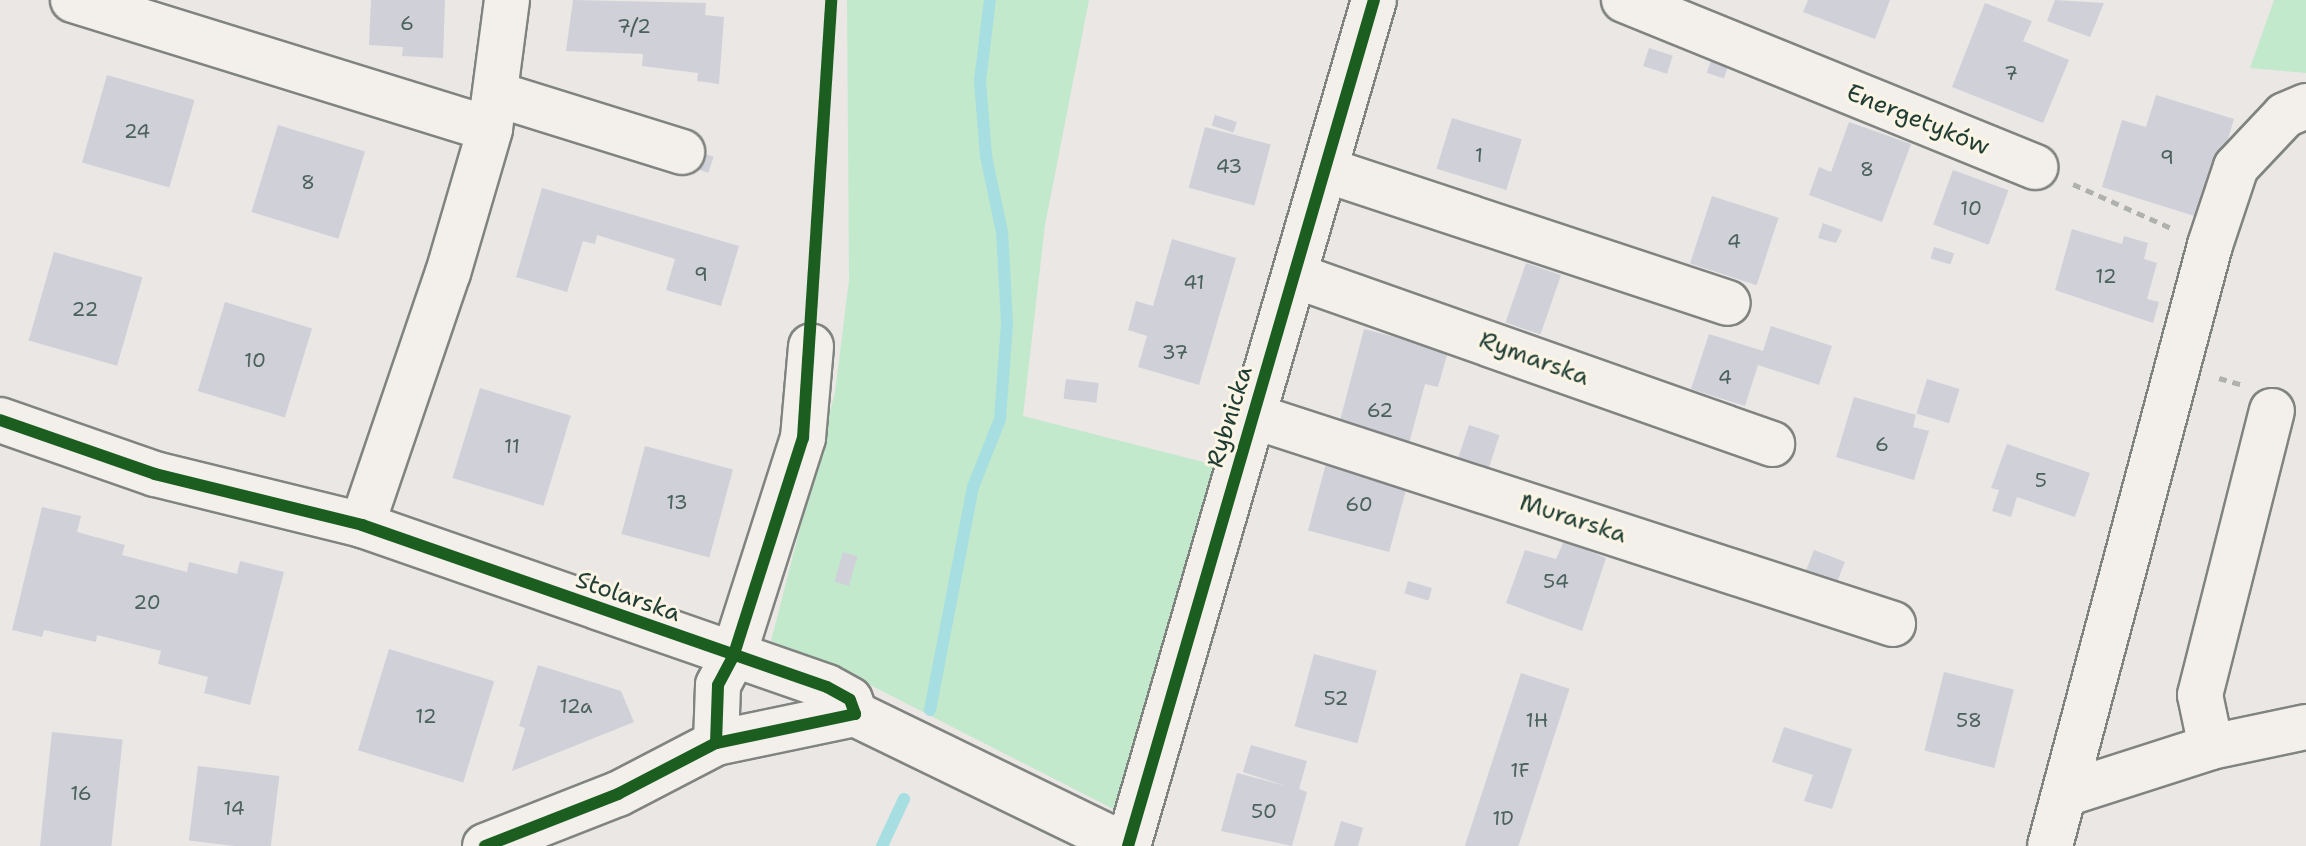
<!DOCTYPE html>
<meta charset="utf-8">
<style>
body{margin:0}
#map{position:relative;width:2306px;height:846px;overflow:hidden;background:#eae7e5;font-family:"Shantell Sans",sans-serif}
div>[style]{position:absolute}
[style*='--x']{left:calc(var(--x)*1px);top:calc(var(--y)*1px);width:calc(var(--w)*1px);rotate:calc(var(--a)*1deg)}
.green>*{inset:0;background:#c3e9cc}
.stream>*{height:12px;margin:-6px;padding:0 6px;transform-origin:6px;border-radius:6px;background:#a6dee2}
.building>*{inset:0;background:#d0d0d8;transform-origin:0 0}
.path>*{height:5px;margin-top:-2.5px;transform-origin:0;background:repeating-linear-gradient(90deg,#aeb1ac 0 8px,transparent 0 14px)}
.roads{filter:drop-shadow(2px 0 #808481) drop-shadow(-2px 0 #808481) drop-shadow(0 2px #808481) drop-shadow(0 -2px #808481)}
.minor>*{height:44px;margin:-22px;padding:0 22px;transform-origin:22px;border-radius:22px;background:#f3f0eb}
.cycleway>*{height:12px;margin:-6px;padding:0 6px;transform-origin:6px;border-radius:6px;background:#1b5e20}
span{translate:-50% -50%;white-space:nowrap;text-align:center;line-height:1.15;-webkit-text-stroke:6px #fcf5e5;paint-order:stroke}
.number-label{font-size:20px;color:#4b625d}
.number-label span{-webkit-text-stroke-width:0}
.street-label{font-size:24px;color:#1f3d34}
</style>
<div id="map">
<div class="green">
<i style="clip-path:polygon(847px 0,1089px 0,1045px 225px,1023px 416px,1215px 465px,1129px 817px,833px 666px,771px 641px,835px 392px,849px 280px)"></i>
<i style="clip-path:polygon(2274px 0,2306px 0,2306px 73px,2250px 68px)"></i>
</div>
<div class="stream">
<i style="--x:930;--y:710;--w:227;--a:-79.1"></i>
<i style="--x:973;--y:487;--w:73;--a:-68.3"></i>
<i style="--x:1000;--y:419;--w:96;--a:-85.8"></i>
<i style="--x:1007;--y:323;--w:91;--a:-93.1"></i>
<i style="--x:1002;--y:232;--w:78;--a:-101.9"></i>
<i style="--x:986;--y:156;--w:75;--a:-94.6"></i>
<i style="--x:980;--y:81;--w:82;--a:-83"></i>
<i style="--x:882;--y:846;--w:52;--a:-64.9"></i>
</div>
<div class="building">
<i style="clip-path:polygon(371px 0,445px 0,443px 58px,402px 56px,403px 47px,369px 45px)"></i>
<i style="clip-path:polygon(573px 0,706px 3px,705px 15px,724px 17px,719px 84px,697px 81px,698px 73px,642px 66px,643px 54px,566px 51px)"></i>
<i style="clip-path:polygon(1808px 0,1890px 0,1875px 39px,1803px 12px)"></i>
<i style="clip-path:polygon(2055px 0,2104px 3px,2090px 37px,2047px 21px)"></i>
<i style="clip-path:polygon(1985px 3px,2032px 21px,2023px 41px,2069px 60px,2043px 123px,1952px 87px)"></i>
<i style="left:1649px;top:48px;width:25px;height:19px;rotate:18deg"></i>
<i style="left:1715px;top:49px;width:18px;height:25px;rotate:19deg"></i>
<i style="left:107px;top:75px;width:91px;height:91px;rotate:16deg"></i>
<i style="clip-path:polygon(2156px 95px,2234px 119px,2204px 219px,2102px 187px,2122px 120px,2146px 127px)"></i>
<i style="left:1215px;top:115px;width:23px;height:11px;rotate:18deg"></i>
<i style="left:1452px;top:118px;width:73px;height:53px;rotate:17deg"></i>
<i style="clip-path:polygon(1849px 122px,1911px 144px,1882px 222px,1809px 195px,1819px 167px,1831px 172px)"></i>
<i style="left:278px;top:125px;width:91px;height:91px;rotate:17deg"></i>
<i style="left:1205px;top:127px;width:68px;height:63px;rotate:15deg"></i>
<i style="left:687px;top:148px;width:28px;height:17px;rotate:18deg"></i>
<i style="left:1953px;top:170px;width:59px;height:58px;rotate:20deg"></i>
<i style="clip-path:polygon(542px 188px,739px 246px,721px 306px,666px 290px,675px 259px,597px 235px,595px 244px,583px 241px,567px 292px,516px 277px)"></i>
<i style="left:1712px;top:196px;width:70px;height:71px;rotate:18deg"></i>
<i style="clip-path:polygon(1823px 223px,1842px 230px,1836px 243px,1818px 238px)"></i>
<i style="clip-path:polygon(2072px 229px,2122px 244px,2124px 236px,2148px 243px,2144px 259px,2157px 263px,2147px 299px,2159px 302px,2153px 323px,2055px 290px)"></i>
<i style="clip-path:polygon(1172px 239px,1236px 258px,1199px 385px,1138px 367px,1147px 336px,1128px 330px,1136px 301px,1153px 306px)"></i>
<i style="left:1934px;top:247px;width:21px;height:12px;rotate:17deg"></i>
<i style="left:54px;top:252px;width:92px;height:92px;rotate:16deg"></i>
<i style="left:1526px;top:263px;width:37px;height:63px;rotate:19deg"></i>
<i style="left:225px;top:302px;width:91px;height:93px;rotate:17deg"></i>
<i style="clip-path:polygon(1771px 326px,1832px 346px,1819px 385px,1758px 365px,1745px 406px,1691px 389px,1709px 334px,1763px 351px)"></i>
<i style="clip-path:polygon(1364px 329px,1448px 351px,1438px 387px,1425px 384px,1407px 451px,1337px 432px)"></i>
<i style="left:1066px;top:379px;width:33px;height:20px;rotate:7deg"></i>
<i style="left:1927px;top:379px;width:34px;height:36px;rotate:17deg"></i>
<i style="left:480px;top:388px;width:95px;height:94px;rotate:17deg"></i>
<i style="clip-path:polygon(1854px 397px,1916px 415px,1913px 427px,1929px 431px,1914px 480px,1836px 457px)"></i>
<i style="left:1469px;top:425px;width:32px;height:44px;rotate:18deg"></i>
<i style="clip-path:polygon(2007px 444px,2090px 473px,2075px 517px,2017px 497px,2011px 517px,1992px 511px,1999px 490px,1991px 488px)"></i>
<i style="left:645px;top:446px;width:91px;height:91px;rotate:15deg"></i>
<i style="left:1328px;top:456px;width:84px;height:77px;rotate:15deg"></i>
<i style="clip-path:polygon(42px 507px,81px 516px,77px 532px,125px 545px,122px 555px,187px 572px,189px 562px,237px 574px,240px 561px,284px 572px,250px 705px,204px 693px,208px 677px,158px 664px,161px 651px,97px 635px,96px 642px,44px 630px,42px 637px,12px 630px)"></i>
<i style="clip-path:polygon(1564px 541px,1606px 558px,1582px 631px,1506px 603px,1525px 550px,1556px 559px)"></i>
<i style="left:1814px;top:550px;width:33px;height:36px;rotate:21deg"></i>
<i style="left:843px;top:552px;width:15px;height:31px;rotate:16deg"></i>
<i style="left:1408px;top:581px;width:25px;height:13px;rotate:16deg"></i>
<i style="left:389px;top:649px;width:110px;height:106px;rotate:17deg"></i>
<i style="left:1314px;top:654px;width:65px;height:75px;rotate:15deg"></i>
<i style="clip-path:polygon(538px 665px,621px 691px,634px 722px,512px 771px,525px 728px,519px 726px)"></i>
<i style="left:1944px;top:672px;width:72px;height:81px;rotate:14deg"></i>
<i style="left:1521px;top:673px;width:51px;height:182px;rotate:18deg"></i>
<i style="clip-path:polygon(1784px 727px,1852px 749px,1832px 809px,1804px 801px,1813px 775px,1772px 762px)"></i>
<i style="left:52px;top:732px;width:71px;height:115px;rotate:6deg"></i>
<i style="clip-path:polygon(1251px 745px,1307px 761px,1299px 789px,1307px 792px,1292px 846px,1221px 831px,1237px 773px,1286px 786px,1243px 772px)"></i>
<i style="left:198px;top:766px;width:82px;height:75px;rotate:7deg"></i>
<i style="clip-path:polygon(1341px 821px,1363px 828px,1358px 846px,1334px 846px)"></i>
</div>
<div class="path">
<i style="--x:2073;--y:184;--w:110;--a:24.2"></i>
<i style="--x:2219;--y:378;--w:22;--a:16"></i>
</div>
<div class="roads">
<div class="minor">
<i style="--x:73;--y:0;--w:436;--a:17.2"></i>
<i style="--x:1624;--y:0;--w:444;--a:22.1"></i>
<i style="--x:496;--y:94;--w:195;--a:17.3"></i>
<i style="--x:1326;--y:170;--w:423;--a:18.3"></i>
<i style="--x:1296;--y:276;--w:505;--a:19.44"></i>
<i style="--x:1253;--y:416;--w:673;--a:18"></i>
<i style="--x:0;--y:420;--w:164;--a:19.2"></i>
<i style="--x:155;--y:474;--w:213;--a:13.8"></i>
<i style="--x:362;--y:525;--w:492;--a:19.2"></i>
<i style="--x:827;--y:687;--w:26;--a:29"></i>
<i style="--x:850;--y:700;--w:15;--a:70"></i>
<i style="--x:362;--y:525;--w:266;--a:-71.2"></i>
<i style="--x:448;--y:273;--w:150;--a:-73.7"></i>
<i style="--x:490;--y:129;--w:130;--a:-82.5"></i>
<i style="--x:716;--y:743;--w:58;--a:-88"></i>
<i style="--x:718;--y:685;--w:32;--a:-62"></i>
<i style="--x:733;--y:657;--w:230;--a:-72.3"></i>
<i style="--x:803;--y:438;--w:92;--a:-85"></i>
<i style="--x:2211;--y:747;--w:53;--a:-101.9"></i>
<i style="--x:2200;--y:695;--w:293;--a:-75.8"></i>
<i style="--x:2065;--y:794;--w:153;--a:-17.8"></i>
<i style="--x:2211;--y:747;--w:97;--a:-11.9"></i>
<i style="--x:485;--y:846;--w:143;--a:-21.4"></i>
<i style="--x:618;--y:794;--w:110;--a:-27.5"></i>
<i style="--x:716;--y:743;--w:142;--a:-11.8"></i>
<i style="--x:855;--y:714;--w:302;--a:25.9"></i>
<i style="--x:1128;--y:846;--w:881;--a:-73.79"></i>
<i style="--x:2050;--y:846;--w:622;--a:-75.09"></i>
<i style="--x:2210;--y:245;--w:82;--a:-71.6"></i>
<i style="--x:2236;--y:167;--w:71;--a:-46.7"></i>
<i style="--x:2285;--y:115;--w:23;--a:-23"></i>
</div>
</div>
<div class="cycleway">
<i style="--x:0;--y:420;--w:164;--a:19.2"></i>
<i style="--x:155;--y:474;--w:213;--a:13.8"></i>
<i style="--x:362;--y:525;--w:492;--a:19.2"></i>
<i style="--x:827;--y:687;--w:26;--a:29"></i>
<i style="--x:850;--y:700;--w:15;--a:70"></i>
<i style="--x:855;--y:714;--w:142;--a:168.2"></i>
<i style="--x:716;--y:743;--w:110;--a:152.5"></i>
<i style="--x:618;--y:794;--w:143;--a:158.6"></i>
<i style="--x:716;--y:743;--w:58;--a:-88"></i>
<i style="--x:718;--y:685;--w:32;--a:-62"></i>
<i style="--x:733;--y:657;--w:230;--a:-72.3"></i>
<i style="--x:803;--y:438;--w:439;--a:-86.3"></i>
<i style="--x:1128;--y:846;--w:881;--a:-73.79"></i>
</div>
<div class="number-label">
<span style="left:407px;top:23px">6</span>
<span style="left:634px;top:26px">7/2</span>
<span style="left:2011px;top:73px">7</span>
<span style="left:137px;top:131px">24</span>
<span style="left:1479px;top:155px">1</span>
<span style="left:2167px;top:157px">9</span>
<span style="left:1229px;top:166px">43</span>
<span style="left:1867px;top:169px">8</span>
<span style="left:308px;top:182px">8</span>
<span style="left:1971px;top:208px">10</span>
<span style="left:1734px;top:241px">4</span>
<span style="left:701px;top:274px">9</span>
<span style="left:2106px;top:276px">12</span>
<span style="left:1194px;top:282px">41</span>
<span style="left:85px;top:309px">22</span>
<span style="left:1175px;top:352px">37</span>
<span style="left:255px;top:360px">10</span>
<span style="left:1725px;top:377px">4</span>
<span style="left:1380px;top:410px">62</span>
<span style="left:1882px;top:444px">6</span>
<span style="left:512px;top:446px">11</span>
<span style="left:2041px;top:480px">5</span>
<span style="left:677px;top:502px">13</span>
<span style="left:1359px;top:504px">60</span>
<span style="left:1556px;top:581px">54</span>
<span style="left:147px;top:602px">20</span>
<span style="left:1336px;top:698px">52</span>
<span style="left:576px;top:706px">12a</span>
<span style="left:426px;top:716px">12</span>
<span style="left:1537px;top:720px">1H</span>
<span style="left:1969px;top:720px">58</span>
<span style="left:1520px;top:770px">1F</span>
<span style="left:81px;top:793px">16</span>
<span style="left:234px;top:808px">14</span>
<span style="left:1264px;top:811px">50</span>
<span style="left:1503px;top:818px">1D</span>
</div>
<div class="street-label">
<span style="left:1918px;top:120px;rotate:22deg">Energetyków</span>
<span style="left:1534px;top:359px;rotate:20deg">Rymarska</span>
<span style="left:1230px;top:417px;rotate:-73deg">Rybnicka</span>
<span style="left:1573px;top:519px;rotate:18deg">Murarska</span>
<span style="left:628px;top:597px;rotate:19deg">Stolarska</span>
</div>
</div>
